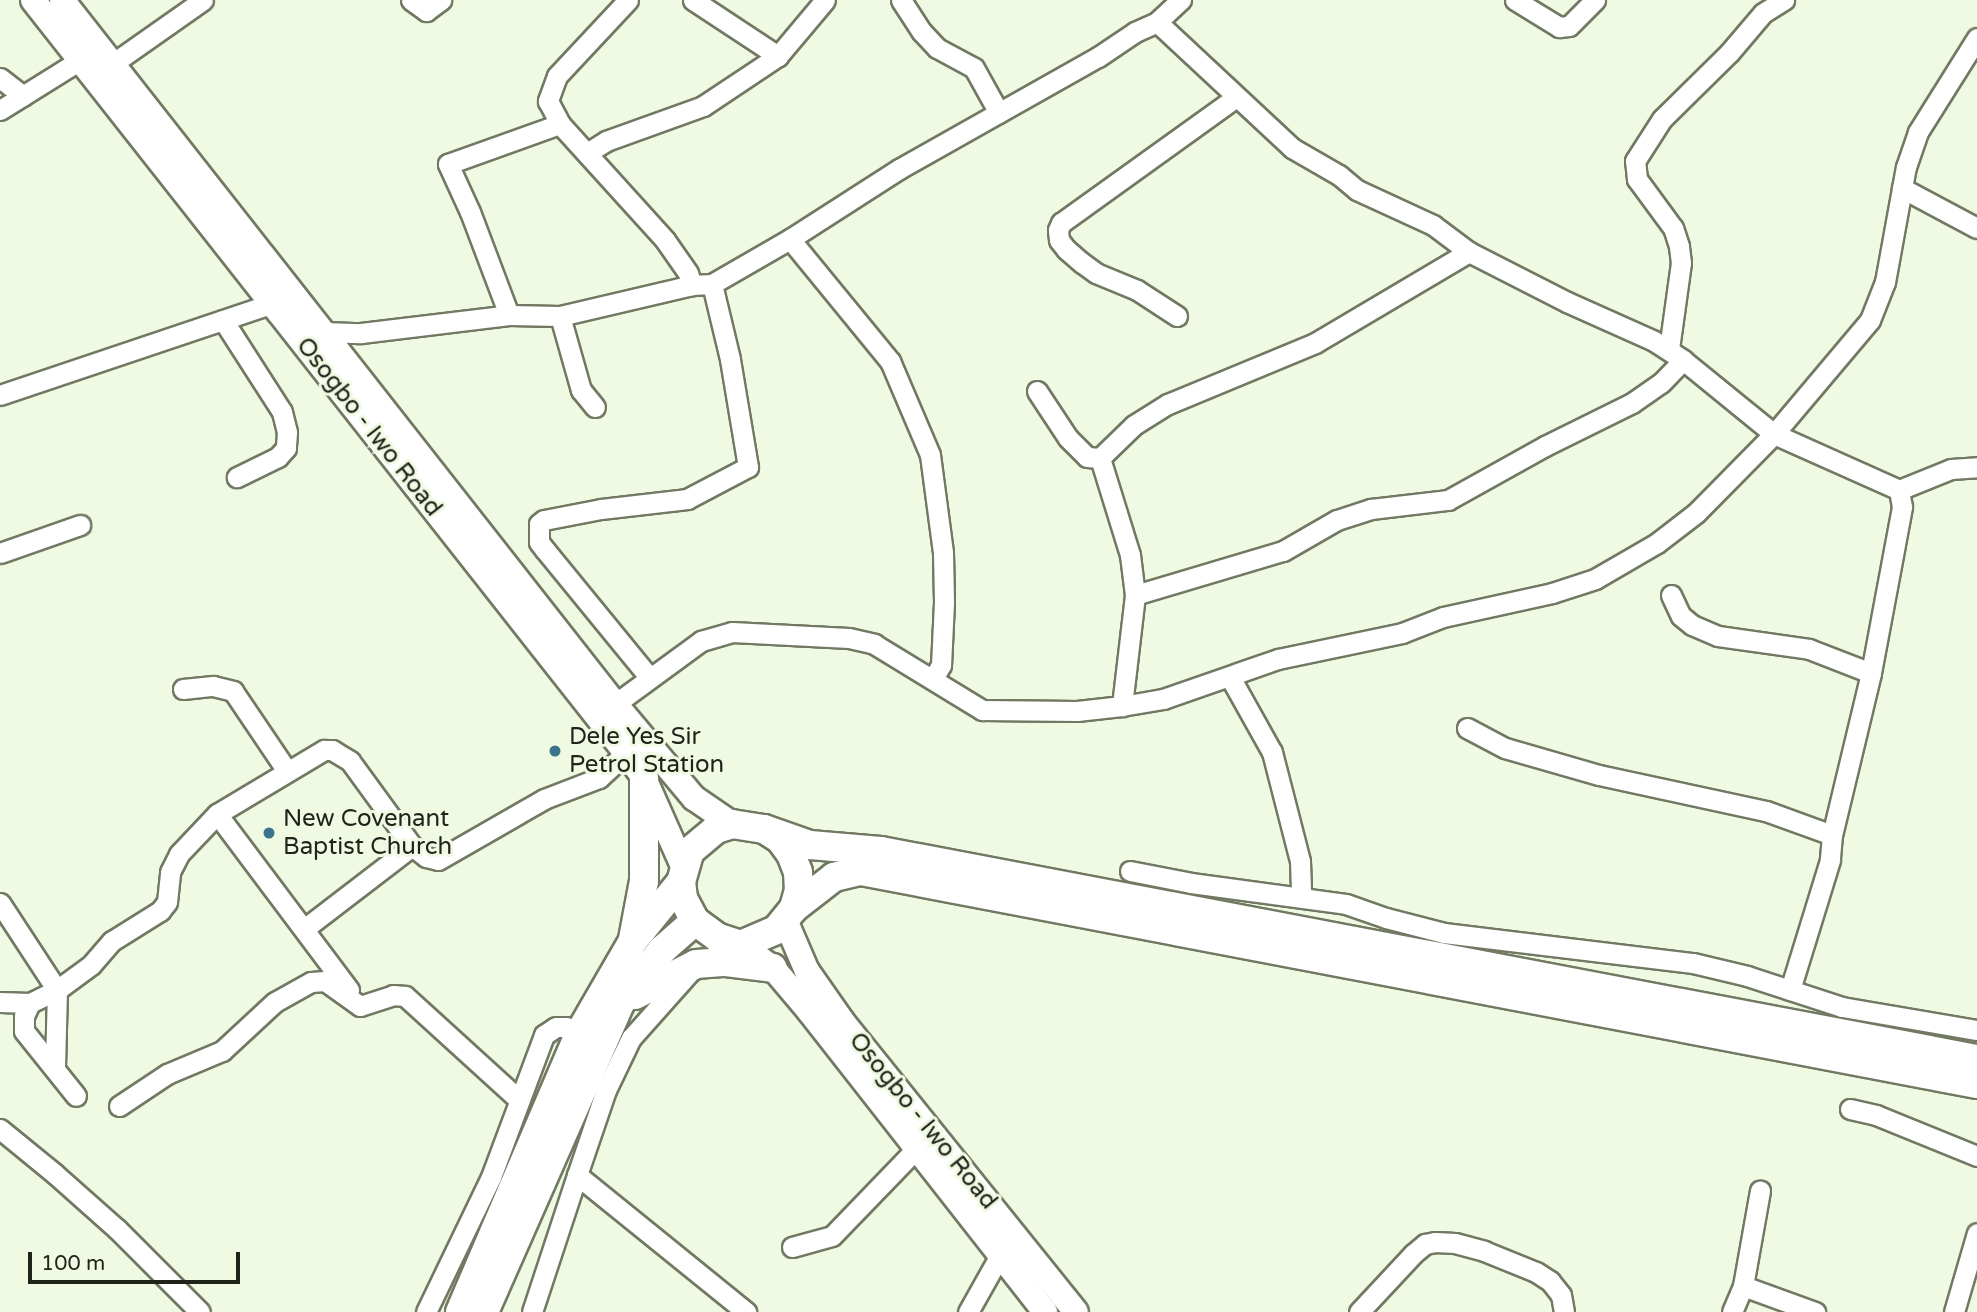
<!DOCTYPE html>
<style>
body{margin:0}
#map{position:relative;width:1977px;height:1312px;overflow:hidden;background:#f0f9e1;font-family:"Varela Round",sans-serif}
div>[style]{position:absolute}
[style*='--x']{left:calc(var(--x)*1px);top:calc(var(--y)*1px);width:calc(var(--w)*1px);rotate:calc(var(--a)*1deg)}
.roads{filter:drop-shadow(2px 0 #717963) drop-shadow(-2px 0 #717963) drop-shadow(0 2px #717963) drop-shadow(0 -2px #717963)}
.minor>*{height:19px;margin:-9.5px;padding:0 9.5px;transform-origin:9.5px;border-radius:9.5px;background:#fff}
.major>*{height:24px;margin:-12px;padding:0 12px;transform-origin:12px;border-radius:12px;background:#fff}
.highway>*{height:28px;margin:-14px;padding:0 14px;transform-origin:14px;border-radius:14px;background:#fff}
.dots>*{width:19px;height:19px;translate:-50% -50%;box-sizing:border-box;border:4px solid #f0f9e1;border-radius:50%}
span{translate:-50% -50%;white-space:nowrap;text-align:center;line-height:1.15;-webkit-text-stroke:6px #f0f9e1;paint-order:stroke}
.street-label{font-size:24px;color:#20231a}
.poi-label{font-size:24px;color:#20231a}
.left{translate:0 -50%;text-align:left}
.scale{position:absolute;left:28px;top:1252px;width:212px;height:32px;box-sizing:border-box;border:4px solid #20231a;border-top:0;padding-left:9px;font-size:21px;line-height:24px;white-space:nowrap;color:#20231a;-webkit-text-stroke:5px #f0f9e1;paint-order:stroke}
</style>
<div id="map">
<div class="roads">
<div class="minor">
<i style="--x:411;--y:0;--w:19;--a:36"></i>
<i style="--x:426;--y:11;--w:19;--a:-36"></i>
<i style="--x:628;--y:0;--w:104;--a:133.1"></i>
<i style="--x:557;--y:76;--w:27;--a:110"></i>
<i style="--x:548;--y:101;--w:26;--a:62"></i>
<i style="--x:560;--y:124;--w:156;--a:47.8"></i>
<i style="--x:665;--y:240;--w:40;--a:55.1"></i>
<i style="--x:688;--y:273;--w:13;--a:72"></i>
<i style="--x:693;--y:0;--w:102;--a:33.4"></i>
<i style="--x:901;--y:0;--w:38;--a:57"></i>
<i style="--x:922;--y:32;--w:22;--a:47"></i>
<i style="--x:937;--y:48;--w:42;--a:28.4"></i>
<i style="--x:974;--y:68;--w:51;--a:60.9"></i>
<i style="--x:1515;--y:0;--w:52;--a:31.5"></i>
<i style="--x:1559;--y:27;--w:10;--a:-6"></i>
<i style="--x:1569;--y:26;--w:37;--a:-45"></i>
<i style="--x:1157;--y:22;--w:185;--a:43"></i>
<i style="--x:1292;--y:148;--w:54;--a:29.9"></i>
<i style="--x:1339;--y:175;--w:23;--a:40"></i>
<i style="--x:1357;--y:190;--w:84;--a:24.7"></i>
<i style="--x:1433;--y:225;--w:45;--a:36.9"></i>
<i style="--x:1469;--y:252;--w:110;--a:27"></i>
<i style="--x:1567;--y:302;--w:95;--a:24.1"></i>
<i style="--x:1654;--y:341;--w:35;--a:33"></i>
<i style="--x:1683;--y:360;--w:117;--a:39.1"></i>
<i style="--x:1774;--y:434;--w:137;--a:24.1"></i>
<i style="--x:1899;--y:490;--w:17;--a:80"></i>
<i style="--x:1902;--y:507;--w:169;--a:100.6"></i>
<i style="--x:1871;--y:673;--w:167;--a:103.5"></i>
<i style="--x:1832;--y:835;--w:25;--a:95"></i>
<i style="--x:1830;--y:860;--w:136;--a:107.1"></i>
<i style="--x:112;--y:64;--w:111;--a:-35.1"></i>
<i style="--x:0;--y:78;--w:29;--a:38"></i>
<i style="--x:0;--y:110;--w:94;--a:-32"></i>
<i style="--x:587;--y:153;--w:22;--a:-32"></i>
<i style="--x:606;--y:141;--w:103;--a:-19.8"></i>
<i style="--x:703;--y:106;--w:90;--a:-33.7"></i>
<i style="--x:778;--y:56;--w:73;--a:-50"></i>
<i style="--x:1902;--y:188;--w:85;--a:28.1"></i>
<i style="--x:790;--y:239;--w:158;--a:50.7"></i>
<i style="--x:890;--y:361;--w:102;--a:66.9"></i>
<i style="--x:930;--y:455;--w:99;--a:82.4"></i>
<i style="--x:943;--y:553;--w:49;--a:88.8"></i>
<i style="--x:944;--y:602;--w:63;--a:92.7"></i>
<i style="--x:941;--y:665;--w:16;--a:120"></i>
<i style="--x:509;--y:315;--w:110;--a:-110.7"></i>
<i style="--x:470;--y:212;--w:53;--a:-114.6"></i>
<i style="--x:448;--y:164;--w:119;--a:-19.7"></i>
<i style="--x:560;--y:316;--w:77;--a:74.2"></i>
<i style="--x:581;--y:390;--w:22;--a:51"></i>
<i style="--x:1177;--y:316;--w:48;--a:-147"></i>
<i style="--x:1137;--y:290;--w:44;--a:-157.5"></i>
<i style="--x:1096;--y:273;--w:17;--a:-144"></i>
<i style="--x:1082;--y:263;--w:21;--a:-139"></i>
<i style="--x:1066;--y:249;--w:11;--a:-128"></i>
<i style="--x:1059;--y:240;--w:10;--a:-96"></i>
<i style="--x:1058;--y:230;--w:8;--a:-67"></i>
<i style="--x:1061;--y:223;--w:214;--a:-35.7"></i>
<i style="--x:223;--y:320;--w:109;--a:57.3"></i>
<i style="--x:282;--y:412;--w:21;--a:76"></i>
<i style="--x:287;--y:432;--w:16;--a:94"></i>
<i style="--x:286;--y:448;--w:12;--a:132"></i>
<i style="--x:278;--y:457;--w:46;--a:154"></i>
<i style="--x:323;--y:332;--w:38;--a:2"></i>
<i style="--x:361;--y:333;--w:149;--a:-6.9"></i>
<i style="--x:509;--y:315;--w:51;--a:1.1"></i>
<i style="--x:560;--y:316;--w:136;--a:-13.2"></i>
<i style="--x:692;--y:285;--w:20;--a:-3"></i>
<i style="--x:712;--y:284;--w:90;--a:-30"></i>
<i style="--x:790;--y:239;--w:130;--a:-32.7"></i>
<i style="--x:899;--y:169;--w:228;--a:-29.4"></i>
<i style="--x:1098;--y:57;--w:45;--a:-34"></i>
<i style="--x:1135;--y:32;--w:24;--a:-24"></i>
<i style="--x:1157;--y:22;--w:33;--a:-43"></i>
<i style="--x:1669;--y:349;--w:87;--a:-82.1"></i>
<i style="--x:1681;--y:263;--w:17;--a:-97"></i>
<i style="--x:1679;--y:246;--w:19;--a:-108"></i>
<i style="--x:1673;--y:228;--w:61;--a:-126.3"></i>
<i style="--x:1637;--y:179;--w:18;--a:-96"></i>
<i style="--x:1635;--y:161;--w:50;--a:-57.3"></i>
<i style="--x:1662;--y:119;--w:94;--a:-44.6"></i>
<i style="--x:1729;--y:53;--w:52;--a:-49.6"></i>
<i style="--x:1763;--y:13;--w:25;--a:-32"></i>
<i style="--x:1037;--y:391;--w:56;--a:56.6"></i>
<i style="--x:1068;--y:438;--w:27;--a:45"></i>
<i style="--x:1087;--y:457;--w:13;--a:4"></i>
<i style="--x:1100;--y:458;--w:47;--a:-44.1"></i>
<i style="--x:1134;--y:425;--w:40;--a:-32"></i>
<i style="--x:1168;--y:404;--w:159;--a:-22.5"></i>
<i style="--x:1315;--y:343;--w:179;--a:-30.6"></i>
<i style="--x:0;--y:395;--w:286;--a:-18.6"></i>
<i style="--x:1100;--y:458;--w:102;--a:72.8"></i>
<i style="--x:1130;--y:555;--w:40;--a:82.9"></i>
<i style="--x:1135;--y:595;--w:112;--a:96.7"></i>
<i style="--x:1899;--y:490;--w:56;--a:-22"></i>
<i style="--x:1951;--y:469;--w:26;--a:-4"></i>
<i style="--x:0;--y:553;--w:85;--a:-19.3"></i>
<i style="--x:1135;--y:595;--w:154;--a:-16.6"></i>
<i style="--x:1283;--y:551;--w:62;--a:-29.9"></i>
<i style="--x:1337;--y:520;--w:36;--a:-18"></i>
<i style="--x:1371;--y:509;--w:78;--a:-6.7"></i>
<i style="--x:1448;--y:500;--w:111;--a:-29.1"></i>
<i style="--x:1545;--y:446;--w:97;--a:-26.3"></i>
<i style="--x:1632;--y:403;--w:35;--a:-35"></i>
<i style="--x:1661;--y:383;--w:32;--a:-46"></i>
<i style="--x:1671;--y:595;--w:23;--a:65"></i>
<i style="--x:1681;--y:616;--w:14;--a:39"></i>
<i style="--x:1692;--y:625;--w:28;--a:23"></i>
<i style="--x:1718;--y:636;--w:92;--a:8.1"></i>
<i style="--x:1809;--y:649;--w:66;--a:21.2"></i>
<i style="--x:649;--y:677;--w:164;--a:-129.3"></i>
<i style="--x:545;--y:550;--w:10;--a:-127"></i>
<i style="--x:539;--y:542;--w:18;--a:-90"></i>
<i style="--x:539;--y:524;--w:6;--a:-39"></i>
<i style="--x:544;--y:520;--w:58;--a:-10.9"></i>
<i style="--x:601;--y:509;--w:87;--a:-6.6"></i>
<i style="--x:687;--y:499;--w:69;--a:-27.7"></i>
<i style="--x:748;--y:467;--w:109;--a:-99.5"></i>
<i style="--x:730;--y:359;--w:77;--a:-103.5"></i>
<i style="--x:1230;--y:677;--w:86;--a:60.8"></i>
<i style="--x:1272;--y:752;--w:113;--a:75.6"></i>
<i style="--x:1300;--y:861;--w:35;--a:88"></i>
<i style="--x:183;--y:689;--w:30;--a:-6"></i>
<i style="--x:213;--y:686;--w:21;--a:14"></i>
<i style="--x:233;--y:691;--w:97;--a:56"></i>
<i style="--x:615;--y:704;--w:107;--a:-36.2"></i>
<i style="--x:701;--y:641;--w:32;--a:-16"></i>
<i style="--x:732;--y:632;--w:117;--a:2.9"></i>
<i style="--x:849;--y:638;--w:26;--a:13"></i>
<i style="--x:874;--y:644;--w:127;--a:31.4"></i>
<i style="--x:982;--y:710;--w:95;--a:0.6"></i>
<i style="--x:1077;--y:711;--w:45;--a:-6.3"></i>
<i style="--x:1122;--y:706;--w:42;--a:-9.7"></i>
<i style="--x:1163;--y:699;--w:122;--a:-19.2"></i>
<i style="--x:1278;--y:659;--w:127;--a:-11.8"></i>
<i style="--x:1402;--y:633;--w:44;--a:-21.3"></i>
<i style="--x:1443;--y:617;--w:112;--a:-12.4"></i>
<i style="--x:1552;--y:593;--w:45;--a:-18"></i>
<i style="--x:1595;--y:579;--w:72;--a:-30.1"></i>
<i style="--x:1657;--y:543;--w:49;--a:-37.6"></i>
<i style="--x:1696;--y:513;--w:111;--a:-45.4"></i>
<i style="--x:1774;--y:434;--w:149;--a:-49.9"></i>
<i style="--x:1870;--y:320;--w:41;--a:-68.5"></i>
<i style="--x:1885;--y:282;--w:117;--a:-79.7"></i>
<i style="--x:1906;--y:167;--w:37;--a:-71"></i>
<i style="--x:1918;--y:132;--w:111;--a:-57.9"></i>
<i style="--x:1467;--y:728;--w:43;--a:27.8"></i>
<i style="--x:1505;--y:748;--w:98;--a:16"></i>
<i style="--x:1599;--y:775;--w:171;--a:12.2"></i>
<i style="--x:1766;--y:811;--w:70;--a:20"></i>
<i style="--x:217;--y:814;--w:220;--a:53.1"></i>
<i style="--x:1130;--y:871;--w:62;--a:11.1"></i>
<i style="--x:1191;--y:883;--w:156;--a:7.7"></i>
<i style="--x:1346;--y:904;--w:42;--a:19.3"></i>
<i style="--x:1386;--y:918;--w:60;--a:14.5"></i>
<i style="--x:1444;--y:933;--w:251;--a:6.9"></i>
<i style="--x:1693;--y:963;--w:56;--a:13.5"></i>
<i style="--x:1747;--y:976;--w:100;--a:18.1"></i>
<i style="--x:1842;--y:1007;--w:137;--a:9.7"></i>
<i style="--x:0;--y:903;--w:104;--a:56.8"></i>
<i style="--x:57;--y:990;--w:77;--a:91.5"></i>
<i style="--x:304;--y:929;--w:136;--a:-37.5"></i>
<i style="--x:689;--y:973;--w:87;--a:131.7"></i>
<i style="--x:631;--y:1038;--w:58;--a:115.7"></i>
<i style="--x:606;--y:1090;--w:90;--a:108.8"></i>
<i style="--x:577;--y:1175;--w:218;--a:39"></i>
<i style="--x:0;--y:1002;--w:30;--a:2"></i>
<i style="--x:30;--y:1003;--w:30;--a:-26"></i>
<i style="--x:57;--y:990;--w:42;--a:-36.3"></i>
<i style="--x:91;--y:965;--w:32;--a:-49"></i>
<i style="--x:112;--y:941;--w:57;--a:-32"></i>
<i style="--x:160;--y:911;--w:11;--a:-52"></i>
<i style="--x:167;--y:902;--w:30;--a:-84"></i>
<i style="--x:170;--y:872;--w:20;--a:-63"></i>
<i style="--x:179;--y:854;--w:55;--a:-46.5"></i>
<i style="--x:217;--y:814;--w:125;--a:-30.9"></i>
<i style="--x:324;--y:750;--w:8;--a:0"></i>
<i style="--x:332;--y:750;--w:21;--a:31"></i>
<i style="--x:350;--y:761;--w:105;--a:53.9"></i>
<i style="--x:412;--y:846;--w:18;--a:38"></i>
<i style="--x:426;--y:857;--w:12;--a:14"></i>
<i style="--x:438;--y:860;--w:122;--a:-29.9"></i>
<i style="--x:544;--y:799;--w:59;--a:-20.9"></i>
<i style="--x:599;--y:778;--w:37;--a:-43"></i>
<i style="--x:30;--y:1003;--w:14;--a:115"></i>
<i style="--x:24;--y:1016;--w:15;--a:90"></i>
<i style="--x:24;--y:1031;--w:83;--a:51.3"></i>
<i style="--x:119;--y:1106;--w:58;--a:-33.7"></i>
<i style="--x:167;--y:1074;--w:60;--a:-22.7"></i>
<i style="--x:222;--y:1051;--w:72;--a:-42.8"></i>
<i style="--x:275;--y:1002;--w:41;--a:-29.1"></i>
<i style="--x:311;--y:982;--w:14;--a:-4"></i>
<i style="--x:325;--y:981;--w:43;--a:35.5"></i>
<i style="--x:360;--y:1006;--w:35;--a:-18"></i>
<i style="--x:393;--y:995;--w:12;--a:5"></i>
<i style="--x:405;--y:996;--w:153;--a:42.3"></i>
<i style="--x:1850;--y:1109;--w:27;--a:13"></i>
<i style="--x:1876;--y:1115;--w:109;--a:22.1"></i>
<i style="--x:0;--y:1129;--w:71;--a:39.3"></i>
<i style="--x:55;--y:1174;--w:83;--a:41.6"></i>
<i style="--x:117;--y:1229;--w:117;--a:45"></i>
<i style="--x:792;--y:1247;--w:41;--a:-15.4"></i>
<i style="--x:832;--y:1236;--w:121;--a:-46"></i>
<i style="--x:1743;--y:1286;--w:77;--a:19.9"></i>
<i style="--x:426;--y:1312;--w:150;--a:-64.3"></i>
<i style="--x:491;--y:1177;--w:152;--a:-69.5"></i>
<i style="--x:544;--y:1035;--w:14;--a:-34"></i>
<i style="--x:556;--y:1027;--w:10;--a:0"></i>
<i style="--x:566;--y:1027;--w:15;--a:28"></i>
<i style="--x:532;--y:1312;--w:144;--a:-71.8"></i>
<i style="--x:968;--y:1312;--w:65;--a:-60.7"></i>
<i style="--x:1359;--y:1312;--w:79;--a:-47"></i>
<i style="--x:1413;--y:1254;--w:16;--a:-40"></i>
<i style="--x:1425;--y:1244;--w:10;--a:-11"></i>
<i style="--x:1435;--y:1242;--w:20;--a:3"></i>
<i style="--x:1455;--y:1243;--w:30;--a:15"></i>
<i style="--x:1484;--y:1251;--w:56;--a:22"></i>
<i style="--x:1536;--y:1272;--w:17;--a:33"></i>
<i style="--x:1550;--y:1281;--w:18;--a:52"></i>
<i style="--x:1561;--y:1295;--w:17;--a:80"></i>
<i style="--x:1732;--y:1312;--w:28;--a:-67"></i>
<i style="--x:1743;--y:1286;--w:97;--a:-79.9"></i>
<i style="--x:1954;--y:1312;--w:82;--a:-73.8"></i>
</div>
<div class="major">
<i style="--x:33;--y:0;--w:958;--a:51.78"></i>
<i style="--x:626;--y:753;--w:31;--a:54"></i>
<i style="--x:644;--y:778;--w:96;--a:66.1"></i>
<i style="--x:62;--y:0;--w:895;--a:51.85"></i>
<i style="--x:615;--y:704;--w:123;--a:50"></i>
<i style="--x:694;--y:798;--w:46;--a:34.4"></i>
<i style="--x:785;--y:920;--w:56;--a:66.7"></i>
<i style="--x:807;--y:971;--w:61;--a:55"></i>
<i style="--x:842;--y:1021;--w:373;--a:51.2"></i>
<i style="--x:759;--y:958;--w:17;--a:36"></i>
<i style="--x:773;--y:968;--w:57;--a:49.9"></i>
<i style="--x:810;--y:1012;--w:381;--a:51.9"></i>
</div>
<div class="highway">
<i style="--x:764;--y:829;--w:49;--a:19.2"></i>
<i style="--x:810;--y:845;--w:71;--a:4.8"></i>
<i style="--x:881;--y:851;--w:1116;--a:10.75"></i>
<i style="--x:794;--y:908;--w:51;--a:-37.8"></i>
<i style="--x:834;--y:877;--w:28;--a:-13"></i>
<i style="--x:861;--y:871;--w:1136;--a:10.81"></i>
<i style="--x:633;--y:939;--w:59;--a:-79.3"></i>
<i style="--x:644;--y:881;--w:103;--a:-90"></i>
<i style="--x:635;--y:995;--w:68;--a:-26.9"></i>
<i style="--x:696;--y:964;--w:30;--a:-4"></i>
<i style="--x:726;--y:962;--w:47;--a:7.3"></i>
<i style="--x:460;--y:1312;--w:302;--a:-66.8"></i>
<i style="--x:579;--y:1034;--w:108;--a:-59.9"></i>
<i style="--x:633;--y:941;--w:76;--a:-50.9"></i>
<i style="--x:681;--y:882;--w:32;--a:-74"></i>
<i style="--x:690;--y:851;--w:34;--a:-40"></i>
<i style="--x:716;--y:829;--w:17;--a:-17"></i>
<i style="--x:732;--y:824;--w:32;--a:9"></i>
<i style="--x:764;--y:829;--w:19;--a:32"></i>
<i style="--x:780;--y:839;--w:19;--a:54"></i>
<i style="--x:791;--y:854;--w:19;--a:69"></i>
<i style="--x:798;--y:872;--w:18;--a:87"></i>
<i style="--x:799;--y:890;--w:19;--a:106"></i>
<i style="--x:794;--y:908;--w:28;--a:129"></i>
<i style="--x:776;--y:930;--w:38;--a:157"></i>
<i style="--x:741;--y:945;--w:25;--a:-162"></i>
<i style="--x:717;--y:937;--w:27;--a:-144"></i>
<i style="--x:695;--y:921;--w:26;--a:-118"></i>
<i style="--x:683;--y:898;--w:16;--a:-97"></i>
<i style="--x:484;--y:1312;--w:338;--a:-66.2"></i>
<i style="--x:620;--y:1003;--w:68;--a:-51.6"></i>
<i style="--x:662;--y:950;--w:44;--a:-41.3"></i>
</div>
</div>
<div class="dots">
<i style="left:555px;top:751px;background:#3b748d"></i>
<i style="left:269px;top:833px;background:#3b748d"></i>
</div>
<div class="street-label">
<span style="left:369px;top:427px;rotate:52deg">Osogbo - Iwo Road</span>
<span style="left:923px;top:1121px;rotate:51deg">Osogbo - Iwo Road</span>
</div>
<div class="poi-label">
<span class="left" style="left:569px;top:751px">Dele Yes Sir<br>Petrol Station</span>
<span class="left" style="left:283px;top:833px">New Covenant<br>Baptist Church</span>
</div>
<div class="scale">100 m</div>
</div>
